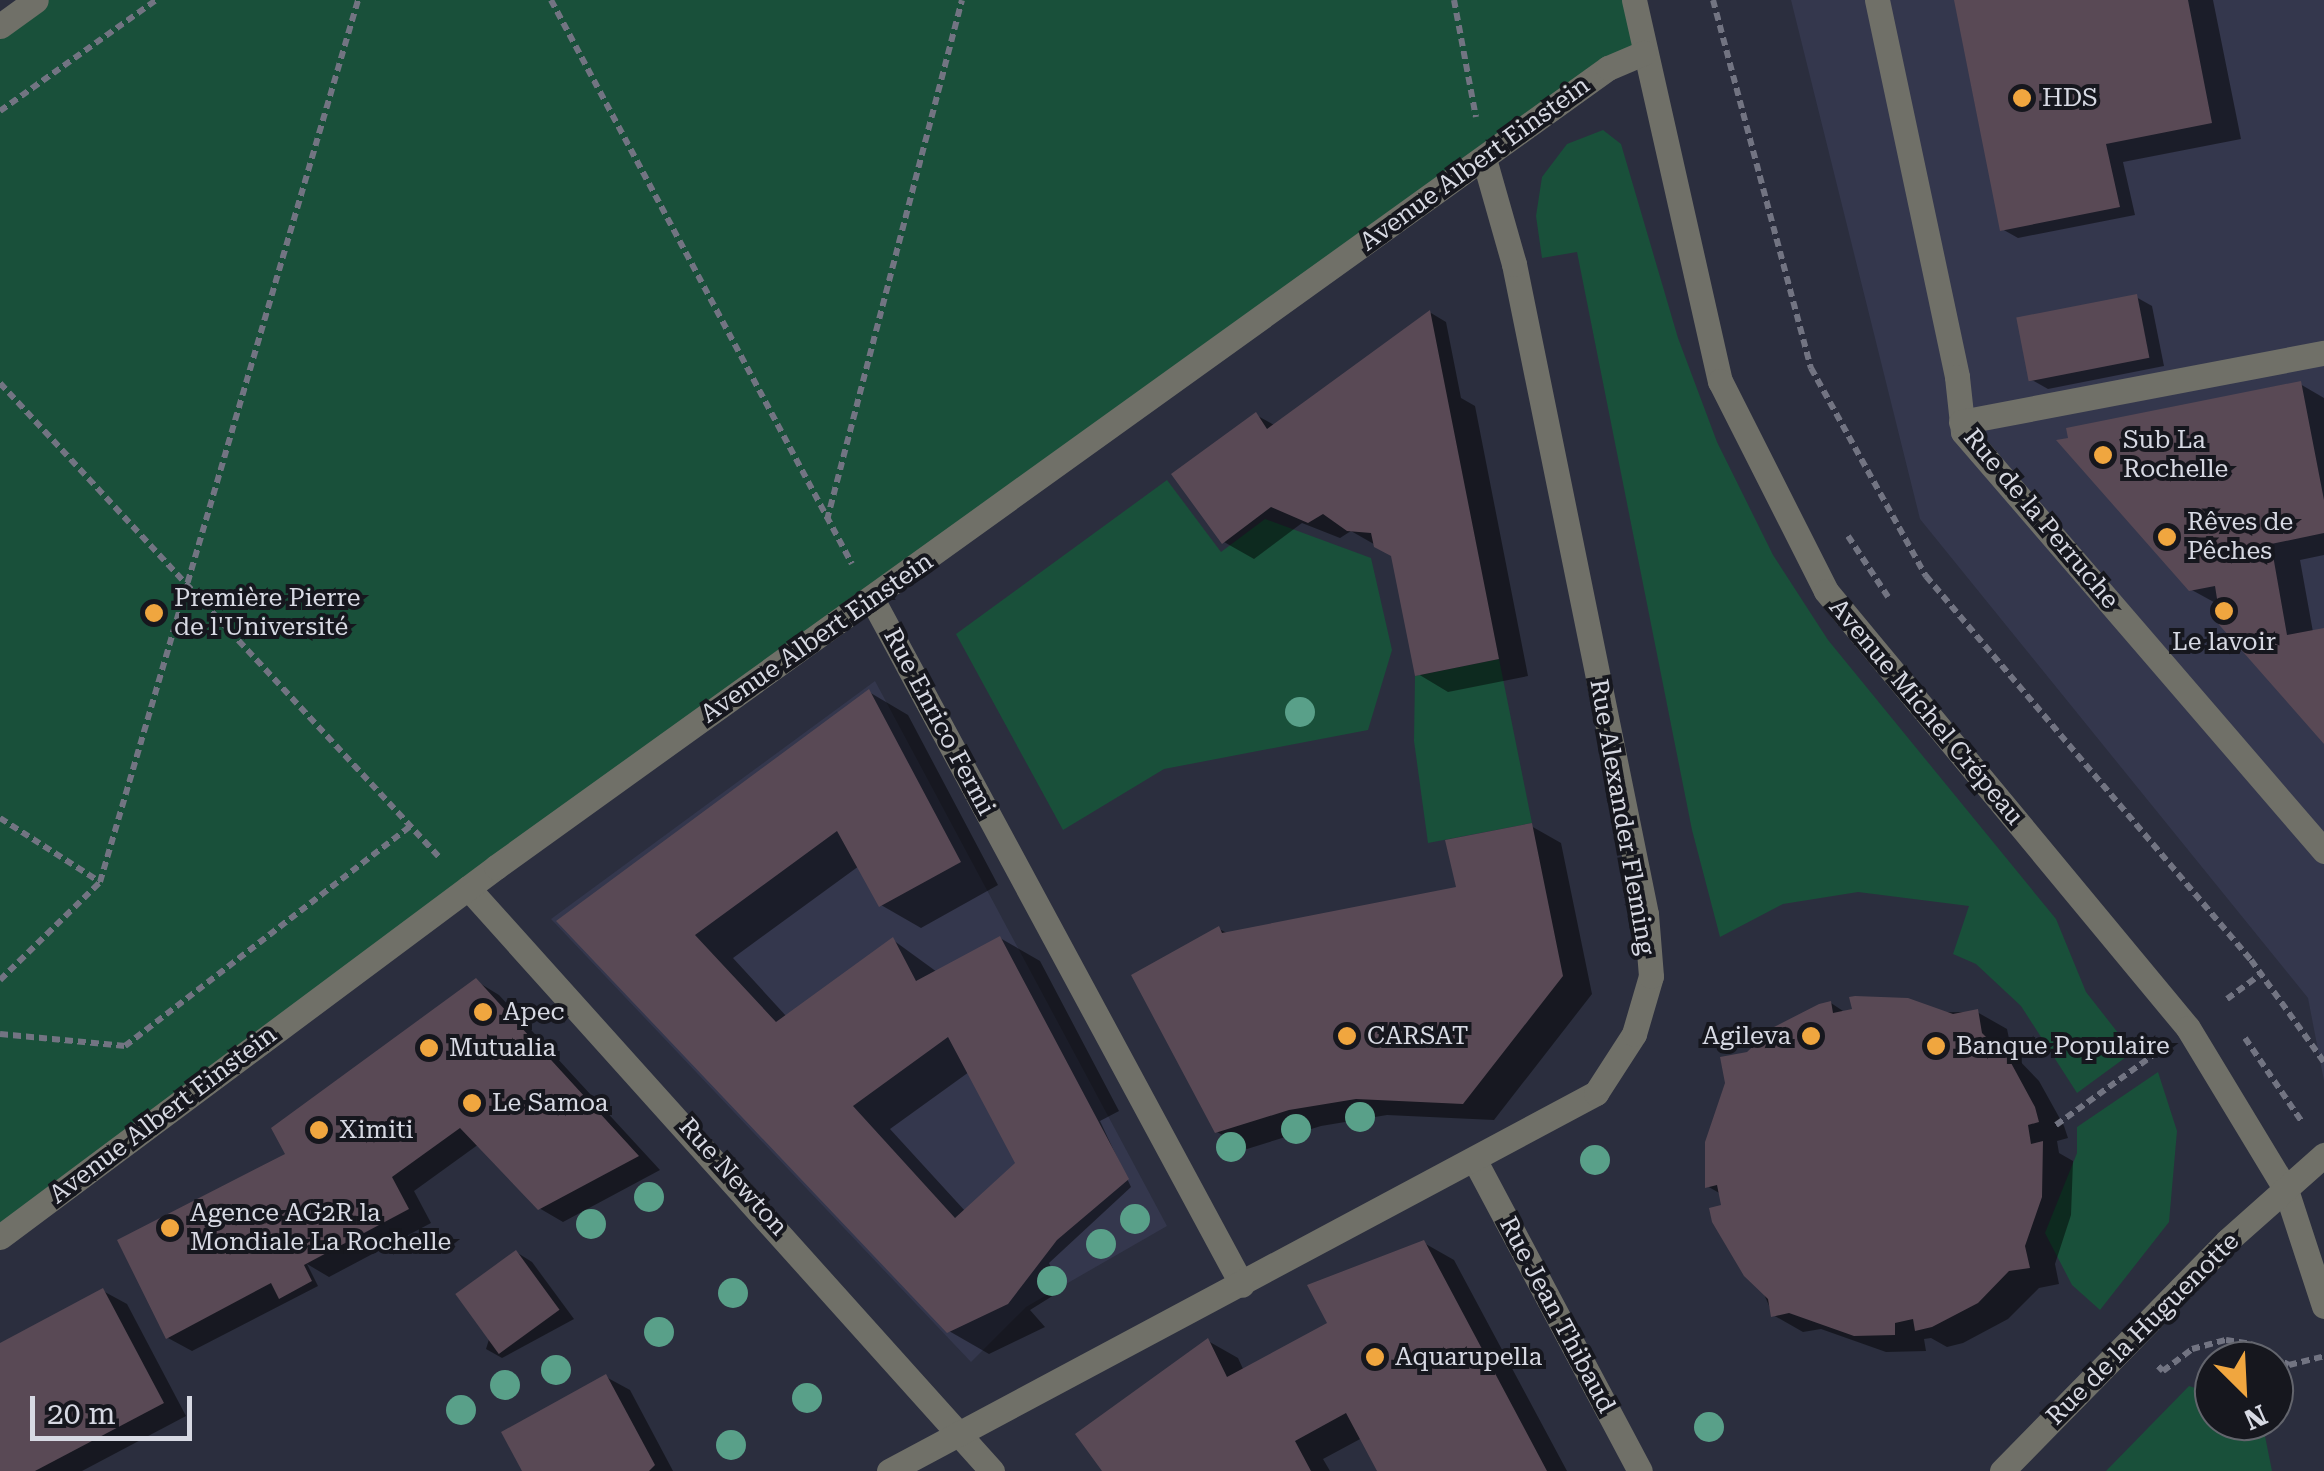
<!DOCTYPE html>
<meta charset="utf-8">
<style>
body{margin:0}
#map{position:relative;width:2324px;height:1471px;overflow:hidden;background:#2b2e3e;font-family:"Roboto Serif",serif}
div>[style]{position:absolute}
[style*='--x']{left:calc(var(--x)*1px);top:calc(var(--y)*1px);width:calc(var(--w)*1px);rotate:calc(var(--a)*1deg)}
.built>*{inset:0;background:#34374d}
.green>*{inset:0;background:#19503a}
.shadow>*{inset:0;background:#0007}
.building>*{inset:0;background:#594955;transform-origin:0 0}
.path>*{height:6px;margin-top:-3px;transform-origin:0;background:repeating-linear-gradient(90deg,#727482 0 8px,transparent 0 13px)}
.minor>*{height:25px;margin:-12.5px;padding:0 12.5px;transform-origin:12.5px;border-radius:12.5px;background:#707068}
.trees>*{width:30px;height:30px;margin:-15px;border-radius:50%;background:#59a089}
.dots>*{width:28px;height:28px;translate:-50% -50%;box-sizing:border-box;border:5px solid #16171e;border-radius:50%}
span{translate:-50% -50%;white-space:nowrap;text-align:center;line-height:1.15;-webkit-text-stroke:8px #16171e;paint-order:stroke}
.poi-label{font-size:25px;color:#d7d9e3}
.left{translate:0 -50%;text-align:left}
.right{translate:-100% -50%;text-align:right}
.street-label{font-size:25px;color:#d7d9e3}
.north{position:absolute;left:2194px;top:1341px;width:100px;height:100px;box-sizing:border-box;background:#16171e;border:2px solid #63656d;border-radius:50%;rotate:156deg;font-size:28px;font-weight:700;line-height:40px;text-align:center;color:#d7d9e3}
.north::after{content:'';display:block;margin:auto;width:35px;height:45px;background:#f0a63f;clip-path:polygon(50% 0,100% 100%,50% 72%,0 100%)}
.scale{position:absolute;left:30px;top:1396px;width:162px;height:45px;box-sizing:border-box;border:5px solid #d7d9e3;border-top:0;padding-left:12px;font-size:30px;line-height:35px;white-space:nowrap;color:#d7d9e3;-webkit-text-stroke:8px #16171e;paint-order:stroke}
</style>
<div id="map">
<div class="built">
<i style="clip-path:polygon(1791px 0,2324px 0,2324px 1081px,2308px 998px,1920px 519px)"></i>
<i style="clip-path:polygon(875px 681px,1167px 1226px,1026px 1307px,971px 1362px,551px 919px)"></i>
</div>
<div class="green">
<i style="clip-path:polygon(36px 0,1634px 0,1644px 53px,0 1238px,0 26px)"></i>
<i style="clip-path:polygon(1603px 130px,1621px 144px,1678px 338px,1717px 442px,1773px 555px,1828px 640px,2056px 919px,2086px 992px,2133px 1052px,2077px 1093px,2021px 1006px,1976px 964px,1953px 954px,1969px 906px,1858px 892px,1783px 904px,1720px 937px,1692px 830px,1577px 252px,1542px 258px,1536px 216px,1542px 177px,1567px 144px)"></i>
<i style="clip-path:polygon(1167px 480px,1221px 552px,1265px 519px,1371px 558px,1392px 650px,1368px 730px,1164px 769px,1063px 830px,956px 634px)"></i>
<i style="clip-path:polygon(1499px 659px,1532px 823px,1428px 843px,1414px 741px,1415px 676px)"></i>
<i style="clip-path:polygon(2158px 1072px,2177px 1131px,2169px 1222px,2100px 1310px,2072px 1285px,2045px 1233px,2077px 1153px,2077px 1127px)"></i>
<i style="clip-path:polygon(2189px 1386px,2214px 1394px,2214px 1421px,2262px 1421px,2272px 1471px,2106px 1471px)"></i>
</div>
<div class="shadow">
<i style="clip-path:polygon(1957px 0,2213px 0,2241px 139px,2123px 162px,2135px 215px,2018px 238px,2002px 229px)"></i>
<i style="clip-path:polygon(2136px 297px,2152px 306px,2164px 366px,2048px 389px,2032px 380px)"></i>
<i style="clip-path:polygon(1431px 313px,1446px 322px,1461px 398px,1475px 406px,1528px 676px,1448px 692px,1418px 674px,1393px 555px,1351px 531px,1340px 538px,1302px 523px,1254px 559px,1224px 542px,1256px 415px,1276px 426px)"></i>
<i style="clip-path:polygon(2300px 384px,2324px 398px,2324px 555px,2300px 560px,2313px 632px,2324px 630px,2324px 741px,2223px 620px,2221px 606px,2190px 589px)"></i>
<i style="clip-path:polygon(evenodd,869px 692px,908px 715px,998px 885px,921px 928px,881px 905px,859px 866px,733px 958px,787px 1017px,893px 940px,937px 972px,1000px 938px,1040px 961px,1119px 1111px,1100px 1121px,1131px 1187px,1049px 1263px,1062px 1290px,1030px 1310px,1045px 1327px,989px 1354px,949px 1331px,560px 921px,869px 692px,969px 1072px,1018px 1164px,966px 1212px,890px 1129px,969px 1072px)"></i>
<i style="clip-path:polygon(1531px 826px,1561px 843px,1592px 994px,1494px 1120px,1387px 1115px,1321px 1126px,1247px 1149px,1217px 1132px,1219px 929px,1229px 934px,1459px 889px)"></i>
<i style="clip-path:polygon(476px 981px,499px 995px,660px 1170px,563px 1222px,539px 1208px,479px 1144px,414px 1191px,431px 1223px,329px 1277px,307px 1264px,318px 1286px,192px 1351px,168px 1338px,288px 1155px)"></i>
<i style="clip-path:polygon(1831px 1003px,1846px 1013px,1977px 1012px,2007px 1029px,2012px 1053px,2039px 1081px,2064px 1126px,2068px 1138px,2057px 1141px,2059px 1153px,2073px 1161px,2071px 1215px,2055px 1264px,2059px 1284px,2039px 1288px,2008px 1319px,1963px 1343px,1947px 1347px,1931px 1338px,1924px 1339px,1926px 1351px,1886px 1352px,1821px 1329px,1803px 1332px,1773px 1315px,1721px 1194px,1707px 1186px,1748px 1054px)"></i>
<i style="clip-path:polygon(1424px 1243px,1454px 1260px,1567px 1471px,1379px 1471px,1362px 1438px,1323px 1459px,1330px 1471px,1105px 1471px,1208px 1341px,1238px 1358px,1244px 1371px,1331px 1324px)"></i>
<i style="clip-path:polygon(516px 1252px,532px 1262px,574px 1319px,502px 1358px,486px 1349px)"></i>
<i style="clip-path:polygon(103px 1291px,127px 1304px,186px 1416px,82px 1471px,0 1471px,0 1346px)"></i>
<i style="clip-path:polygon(606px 1377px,630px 1390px,673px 1471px,525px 1471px)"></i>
</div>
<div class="building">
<i style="clip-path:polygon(1954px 0,2188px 0,2212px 123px,2106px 144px,2120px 207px,2000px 231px)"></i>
<i style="left:2137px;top:294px;width:65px;height:123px;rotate:79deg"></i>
<i style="clip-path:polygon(1430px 310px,1499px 659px,1415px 676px,1391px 556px,1374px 547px,1371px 533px,1347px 531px,1323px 514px,1308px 523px,1271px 507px,1222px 544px,1171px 474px,1256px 412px,1267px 429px)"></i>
<i style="clip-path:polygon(2301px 381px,2324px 500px,2324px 533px,2271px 544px,2287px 635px,2324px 628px,2324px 744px,2214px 619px,2220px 618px,2215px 586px,2189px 591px,2056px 440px,2068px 438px,2066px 428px)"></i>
<i style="clip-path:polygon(evenodd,869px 689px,961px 862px,879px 907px,837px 831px,695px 935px,776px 1022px,893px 937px,916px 981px,1000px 936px,1129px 1179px,1057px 1240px,1008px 1304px,947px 1333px,556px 921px,869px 689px,948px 1037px,1015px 1163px,955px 1218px,853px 1106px,948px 1037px)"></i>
<i style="clip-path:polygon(1532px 823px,1563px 976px,1463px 1104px,1356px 1099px,1289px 1110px,1215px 1133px,1131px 975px,1219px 926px,1222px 933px,1456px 887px,1445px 840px)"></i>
<i style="clip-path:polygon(476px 978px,639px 1156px,538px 1210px,460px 1128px,392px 1177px,409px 1209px,304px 1265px,312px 1281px,279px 1299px,271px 1283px,166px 1339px,117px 1240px,285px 1154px,271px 1128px)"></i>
<i style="clip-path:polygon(1855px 996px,1908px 998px,1953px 1014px,1978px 1009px,1982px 1033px,2010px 1061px,2035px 1107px,2039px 1122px,2028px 1125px,2031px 1144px,2043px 1141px,2042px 1197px,2025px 1246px,2030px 1268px,2009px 1271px,1978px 1303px,1932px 1327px,1915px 1331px,1913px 1319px,1895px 1323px,1895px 1335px,1854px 1336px,1789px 1313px,1771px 1317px,1768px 1299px,1744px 1276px,1712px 1222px,1709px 1208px,1721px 1205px,1717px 1185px,1705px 1188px,1705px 1142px,1725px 1083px,1720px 1057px,1747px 1052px,1772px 1028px,1819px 1004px,1831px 1001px,1833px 1013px,1852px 1009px,1849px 997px)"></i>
<i style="clip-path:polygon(1424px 1240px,1547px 1471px,1377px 1471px,1346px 1413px,1295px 1441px,1311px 1471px,1102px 1471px,1075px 1434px,1208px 1338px,1227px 1377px,1327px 1323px,1307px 1285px)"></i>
<i style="left:516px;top:1250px;width:74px;height:75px;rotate:54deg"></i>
<i style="clip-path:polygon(103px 1288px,164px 1403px,35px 1471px,0 1471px,0 1343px)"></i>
<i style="clip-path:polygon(606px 1374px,655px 1465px,649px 1471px,522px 1471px,501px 1432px)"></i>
</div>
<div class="path">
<i style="--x:551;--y:0;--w:639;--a:61.91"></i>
<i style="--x:1454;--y:0;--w:119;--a:79.4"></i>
<i style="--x:1713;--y:0;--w:381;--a:75.1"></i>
<i style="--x:1811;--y:368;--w:238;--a:61.1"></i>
<i style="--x:1926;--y:576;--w:503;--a:49.76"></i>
<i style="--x:2251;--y:960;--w:125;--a:54.4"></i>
<i style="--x:0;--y:111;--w:191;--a:-35.4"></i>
<i style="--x:0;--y:383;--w:649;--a:47.19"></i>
<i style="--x:827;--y:520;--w:537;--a:-75.45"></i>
<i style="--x:1848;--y:536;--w:73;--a:56.7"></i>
<i style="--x:0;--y:818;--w:119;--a:32.6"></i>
<i style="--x:0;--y:980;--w:140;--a:-44.4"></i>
<i style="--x:100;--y:882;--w:919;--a:-73.69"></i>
<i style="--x:2227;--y:999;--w:42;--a:-36.3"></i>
<i style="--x:0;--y:1034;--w:126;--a:5.5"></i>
<i style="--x:125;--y:1046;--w:361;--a:-37.6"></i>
<i style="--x:2245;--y:1038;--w:102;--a:55.8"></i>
<i style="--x:2056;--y:1125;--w:118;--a:-35.7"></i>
<i style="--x:2158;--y:1366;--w:7;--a:45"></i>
<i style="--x:2163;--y:1371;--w:36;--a:-37"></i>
<i style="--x:2192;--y:1349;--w:35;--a:-15"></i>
<i style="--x:2226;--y:1340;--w:24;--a:9"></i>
<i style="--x:2250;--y:1344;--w:44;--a:28.3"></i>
<i style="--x:2289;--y:1365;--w:36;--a:-14"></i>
</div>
<div class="minor">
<i style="--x:1634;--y:0;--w:391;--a:77.3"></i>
<i style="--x:1720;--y:381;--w:235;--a:63.2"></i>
<i style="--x:1826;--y:591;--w:567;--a:50.36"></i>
<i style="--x:2188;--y:1028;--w:189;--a:58.8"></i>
<i style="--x:2286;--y:1190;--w:122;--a:71.9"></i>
<i style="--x:1877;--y:0;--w:385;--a:78"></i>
<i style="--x:1957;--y:377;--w:55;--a:83.8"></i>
<i style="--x:1963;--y:432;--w:553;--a:49.25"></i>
<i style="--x:0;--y:26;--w:44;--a:-35.8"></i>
<i style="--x:1961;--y:422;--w:369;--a:-10.8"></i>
<i style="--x:872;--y:599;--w:779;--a:61.66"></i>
<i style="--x:468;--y:888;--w:784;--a:48.05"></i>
<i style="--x:1474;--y:1159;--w:353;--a:62"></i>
<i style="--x:0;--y:1237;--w:619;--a:-36.72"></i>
<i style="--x:496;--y:867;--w:1369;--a:-35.7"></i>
<i style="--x:1608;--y:68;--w:39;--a:-23"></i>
<i style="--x:889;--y:1471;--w:802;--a:-28.13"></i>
<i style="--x:1596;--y:1093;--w:70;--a:-57.2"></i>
<i style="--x:1634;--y:1034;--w:60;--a:-73.7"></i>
<i style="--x:1651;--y:976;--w:62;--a:-94.6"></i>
<i style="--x:1646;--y:914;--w:663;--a:-101.48"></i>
<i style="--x:1514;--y:264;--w:109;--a:-105.9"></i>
<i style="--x:2002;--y:1471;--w:322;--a:-45.6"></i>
<i style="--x:2227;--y:1241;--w:130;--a:-41.6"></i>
</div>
<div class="trees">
<i style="left:1300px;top:712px"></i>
<i style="left:1360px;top:1117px"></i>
<i style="left:1296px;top:1129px"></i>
<i style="left:1231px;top:1147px"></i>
<i style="left:1595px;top:1160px"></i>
<i style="left:649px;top:1197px"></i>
<i style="left:1135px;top:1219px"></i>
<i style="left:591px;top:1224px"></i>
<i style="left:1101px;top:1244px"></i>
<i style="left:1052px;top:1281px"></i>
<i style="left:733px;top:1293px"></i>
<i style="left:659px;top:1332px"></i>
<i style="left:556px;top:1370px"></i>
<i style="left:505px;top:1385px"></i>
<i style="left:807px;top:1398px"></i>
<i style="left:461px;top:1410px"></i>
<i style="left:1709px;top:1427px"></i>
<i style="left:731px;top:1445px"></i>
</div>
<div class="dots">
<i style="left:2022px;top:98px;background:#f0a63f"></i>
<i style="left:2103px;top:455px;background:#f0a63f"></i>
<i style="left:2167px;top:537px;background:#f0a63f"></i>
<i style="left:2224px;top:611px;background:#f0a63f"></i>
<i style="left:154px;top:613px;background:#f0a63f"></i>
<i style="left:483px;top:1012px;background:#f0a63f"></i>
<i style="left:1347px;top:1036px;background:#f0a63f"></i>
<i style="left:1811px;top:1036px;background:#f0a63f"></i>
<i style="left:1936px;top:1046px;background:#f0a63f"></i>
<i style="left:429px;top:1048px;background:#f0a63f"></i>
<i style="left:472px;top:1103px;background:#f0a63f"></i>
<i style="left:319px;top:1130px;background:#f0a63f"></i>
<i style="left:170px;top:1228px;background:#f0a63f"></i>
<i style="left:1375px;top:1357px;background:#f0a63f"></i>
</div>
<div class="poi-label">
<span class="left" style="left:2042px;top:98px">HDS</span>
<span class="left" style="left:2123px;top:455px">Sub La<br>Rochelle</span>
<span class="left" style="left:2187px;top:537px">Rêves de<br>Pêches</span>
<span class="left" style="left:174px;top:613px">Première Pierre<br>de l'Université</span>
<span style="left:2224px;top:642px">Le lavoir</span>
<span class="left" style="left:503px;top:1012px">Apec</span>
<span class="left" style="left:1367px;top:1036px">CARSAT</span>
<span class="right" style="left:1791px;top:1036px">Agileva</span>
<span class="left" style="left:1956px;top:1046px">Banque Populaire</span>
<span class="left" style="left:449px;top:1048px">Mutualia</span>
<span class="left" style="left:492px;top:1103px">Le Samoa</span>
<span class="left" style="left:339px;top:1130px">Ximiti</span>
<span class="left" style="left:190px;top:1228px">Agence AG2R la<br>Mondiale La Rochelle</span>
<span class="left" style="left:1395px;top:1357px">Aquarupella</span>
</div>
<div class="street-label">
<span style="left:1475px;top:164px;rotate:-36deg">Avenue Albert Einstein</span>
<span style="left:2041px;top:519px;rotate:50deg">Rue de la Perruche</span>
<span style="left:817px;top:638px;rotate:-35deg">Avenue Albert Einstein</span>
<span style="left:1926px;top:712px;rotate:50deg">Avenue Michel Crépeau</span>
<span style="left:939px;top:722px;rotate:62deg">Rue Enrico Fermi</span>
<span style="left:1622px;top:817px;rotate:80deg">Rue Alexander Fleming</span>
<span style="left:163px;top:1115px;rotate:-37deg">Avenue Albert Einstein</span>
<span style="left:733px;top:1177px;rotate:48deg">Rue Newton</span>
<span style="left:1557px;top:1315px;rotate:62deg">Rue Jean Thibaud</span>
<span style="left:2143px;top:1329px;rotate:-45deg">Rue de la Huguenotte</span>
</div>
<div class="north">N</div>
<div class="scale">20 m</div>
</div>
